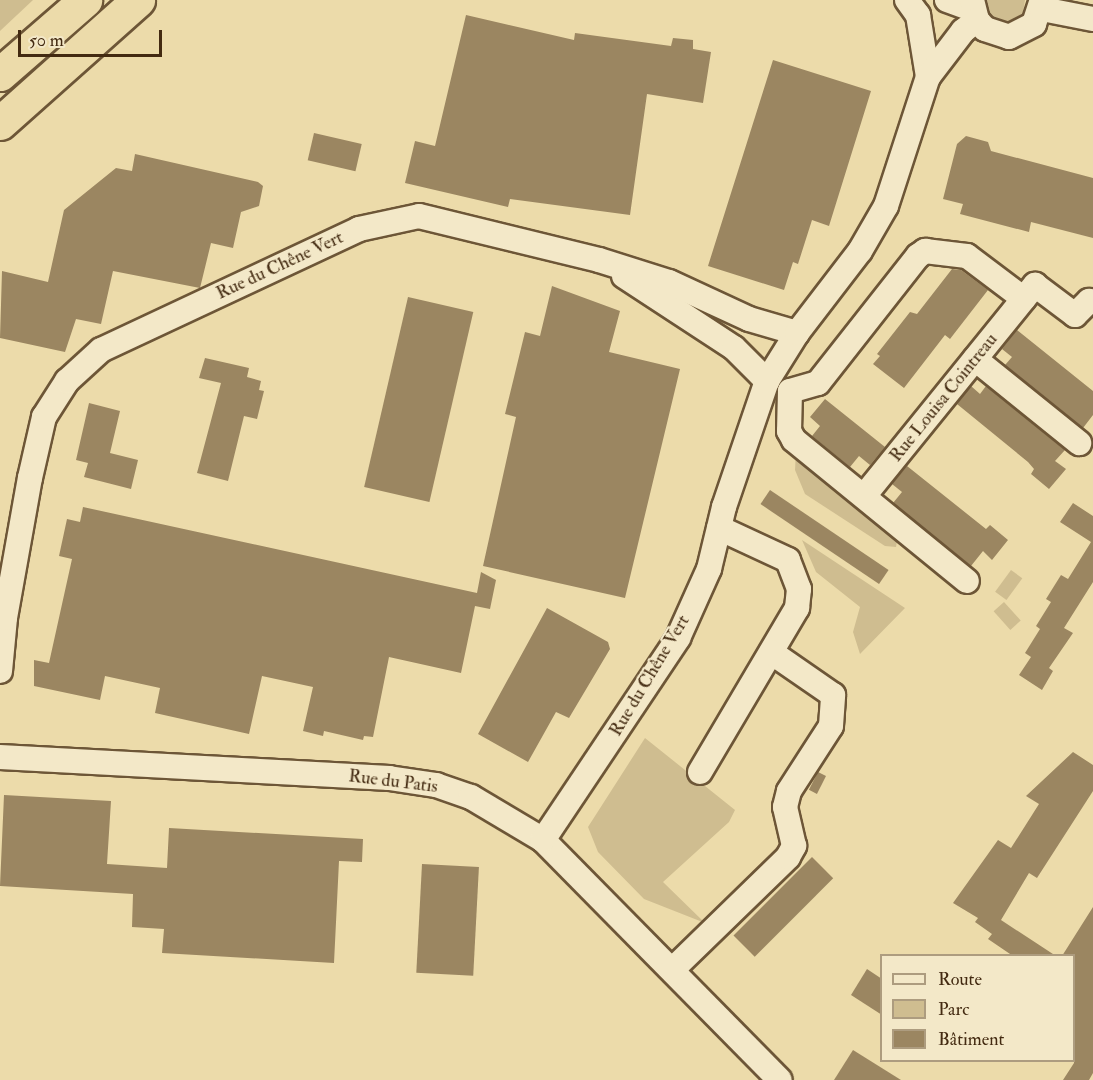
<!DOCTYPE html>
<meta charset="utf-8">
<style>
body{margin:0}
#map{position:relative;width:1093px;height:1080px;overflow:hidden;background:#ecdbaa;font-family:"IM FELL Double Pica",serif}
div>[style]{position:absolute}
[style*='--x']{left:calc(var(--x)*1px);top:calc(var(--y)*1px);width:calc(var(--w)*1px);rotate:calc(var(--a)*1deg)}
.green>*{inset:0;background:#cfbd90;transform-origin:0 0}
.building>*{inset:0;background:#9b8661;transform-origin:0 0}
.roads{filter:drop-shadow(2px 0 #6d5637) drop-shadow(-2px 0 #6d5637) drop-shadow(0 2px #6d5637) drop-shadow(0 -2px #6d5637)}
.minor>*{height:24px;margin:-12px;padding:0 12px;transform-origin:12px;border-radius:12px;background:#f3e8c8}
.highway>*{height:33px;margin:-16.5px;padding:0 16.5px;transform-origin:16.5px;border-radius:16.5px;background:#ecdbaa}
span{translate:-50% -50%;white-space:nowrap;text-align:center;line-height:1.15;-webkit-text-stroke:4.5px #f3e8c8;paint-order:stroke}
.street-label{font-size:18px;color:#432a11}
.legend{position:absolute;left:880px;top:954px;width:195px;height:108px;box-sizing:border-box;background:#f3e8c8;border:2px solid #ad9c7f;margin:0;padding:8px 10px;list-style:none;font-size:18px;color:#432a11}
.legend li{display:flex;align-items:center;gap:12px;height:30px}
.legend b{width:30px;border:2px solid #ad9c7f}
.scale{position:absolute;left:18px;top:30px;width:144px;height:27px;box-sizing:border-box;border:3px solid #432a11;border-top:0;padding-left:8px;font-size:18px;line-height:21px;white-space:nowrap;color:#432a11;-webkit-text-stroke:4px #f3e8c8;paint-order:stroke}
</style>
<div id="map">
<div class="green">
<i style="clip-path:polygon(0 0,33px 0,0 31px)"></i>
<i style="clip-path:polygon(1025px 0,1023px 13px,1010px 22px,997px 20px,988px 10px,987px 0)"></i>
<i style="clip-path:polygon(796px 452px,898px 535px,896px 547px,885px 546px,805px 494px,795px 470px)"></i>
<i style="clip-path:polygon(802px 540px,905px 608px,860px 654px,853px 632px,860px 607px,816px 572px)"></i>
<i style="left:1011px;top:570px;width:14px;height:27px;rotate:36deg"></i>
<i style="left:1004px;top:602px;width:25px;height:14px;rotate:48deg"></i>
<i style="clip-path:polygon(645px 738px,735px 810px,729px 822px,663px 882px,705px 923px,644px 899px,598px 852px,588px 827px)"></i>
</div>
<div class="building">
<i style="clip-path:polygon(466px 15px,574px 40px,575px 33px,671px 46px,673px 38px,693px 40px,693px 49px,711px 52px,703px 103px,647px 94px,630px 215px,510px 199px,508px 207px,405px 183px,415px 141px,435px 146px)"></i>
<i style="clip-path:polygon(773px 60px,871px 91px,829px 226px,812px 220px,798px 264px,793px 262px,784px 290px,708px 266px)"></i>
<i style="left:314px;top:133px;width:49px;height:28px;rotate:13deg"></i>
<i style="clip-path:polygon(966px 136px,988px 142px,991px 151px,1093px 178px,1093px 238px,1031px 222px,1029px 232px,960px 214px,963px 204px,943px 199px,957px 144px)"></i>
<i style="clip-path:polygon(135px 154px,258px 182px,263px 186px,259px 206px,241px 212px,233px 248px,211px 243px,200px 288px,113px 271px,101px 324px,76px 319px,65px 352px,0 338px,2px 271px,48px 282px,64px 210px,116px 168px,132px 171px)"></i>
<i style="clip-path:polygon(952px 269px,961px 270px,988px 290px,950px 339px,945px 335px,904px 388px,873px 364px,880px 356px,877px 354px,910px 312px,917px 314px)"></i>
<i style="clip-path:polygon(552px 286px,620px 311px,609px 352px,680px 369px,625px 598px,483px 566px,516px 417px,505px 414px,525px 332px,540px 336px)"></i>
<i style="left:408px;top:297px;width:67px;height:195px;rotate:13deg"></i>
<i style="clip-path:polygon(1017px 330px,1093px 391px,1093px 415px,1083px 428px,1005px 365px,1012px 357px,1002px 349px)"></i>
<i style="clip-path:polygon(205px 358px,249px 368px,247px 377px,261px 381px,259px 390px,264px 391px,257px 419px,244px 416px,228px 481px,197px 473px,221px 383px,199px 378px)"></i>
<i style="clip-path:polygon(971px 386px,980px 394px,986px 386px,1065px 450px,1055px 461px,1066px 469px,1049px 489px,1031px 474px,1034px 469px,1028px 462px,957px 404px)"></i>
<i style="clip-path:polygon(825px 399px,885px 447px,870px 465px,859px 456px,850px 467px,812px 436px,820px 426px,810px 417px)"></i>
<i style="clip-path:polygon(89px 403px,120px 411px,110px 453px,138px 460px,131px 489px,84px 477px,88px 463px,76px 460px)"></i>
<i style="clip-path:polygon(907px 466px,986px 529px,990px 525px,1008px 540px,992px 560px,983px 551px,971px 566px,893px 503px,902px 492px,892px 484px)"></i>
<i style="left:770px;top:490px;width:143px;height:17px;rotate:34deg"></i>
<i style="clip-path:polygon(1073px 503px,1093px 516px,1093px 582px,1064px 628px,1073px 633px,1049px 668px,1053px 671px,1042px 690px,1019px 675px,1031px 657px,1025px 653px,1040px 629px,1036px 626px,1051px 602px,1046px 599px,1061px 575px,1068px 579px,1091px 542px,1060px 522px)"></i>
<i style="clip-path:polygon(83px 507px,477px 593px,481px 572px,496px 580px,490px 609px,475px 606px,461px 673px,389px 657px,373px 737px,364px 736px,363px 740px,324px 731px,323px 736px,303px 731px,313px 687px,262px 676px,249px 734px,155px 713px,160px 688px,105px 676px,100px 700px,34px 686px,34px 660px,49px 663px,72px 559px,59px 556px,67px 519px,80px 522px)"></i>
<i style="clip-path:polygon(547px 608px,608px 642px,610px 649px,569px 718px,556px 712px,528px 762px,478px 734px)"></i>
<i style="clip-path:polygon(1073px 752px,1093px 765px,1093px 791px,1037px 878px,1029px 873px,1001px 920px,1056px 956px,1013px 956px,988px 939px,992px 934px,975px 922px,978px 918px,953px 903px,998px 840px,1011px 848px,1039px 804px,1026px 796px)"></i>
<i style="left:818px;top:772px;width:9px;height:20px;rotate:27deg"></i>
<i style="clip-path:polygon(4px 795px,111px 801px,107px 864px,167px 868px,169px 828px,363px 839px,362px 862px,339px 861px,334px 963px,162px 953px,164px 929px,132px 927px,133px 894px,0 886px)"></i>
<i style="left:812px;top:857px;width:30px;height:111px;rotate:45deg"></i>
<i style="left:422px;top:864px;width:57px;height:109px;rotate:3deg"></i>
<i style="clip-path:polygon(1093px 907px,1093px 1073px,1089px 1080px,1063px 1080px,1074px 1063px,1074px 956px,1062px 956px)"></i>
<i style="clip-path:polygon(867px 969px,882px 979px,882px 1015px,851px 995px)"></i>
<i style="clip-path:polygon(853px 1050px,901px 1080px,834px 1080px)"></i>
</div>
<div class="roads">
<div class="minor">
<i style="--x:907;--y:0;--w:19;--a:54"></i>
<i style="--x:918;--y:15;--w:63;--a:80.8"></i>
<i style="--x:947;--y:0;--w:27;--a:20"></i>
<i style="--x:972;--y:0;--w:21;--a:76"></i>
<i style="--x:977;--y:20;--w:12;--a:48"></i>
<i style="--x:985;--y:29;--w:25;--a:18"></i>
<i style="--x:1009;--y:37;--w:28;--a:-27"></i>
<i style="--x:1034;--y:24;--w:25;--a:-72"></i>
<i style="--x:1042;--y:9;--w:52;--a:11.1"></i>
<i style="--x:624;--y:276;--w:131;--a:33.2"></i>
<i style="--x:734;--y:348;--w:47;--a:45"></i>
<i style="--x:975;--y:359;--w:134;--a:38.9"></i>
<i style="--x:790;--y:391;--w:29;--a:-16"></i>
<i style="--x:818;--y:383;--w:162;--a:-51.8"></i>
<i style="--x:918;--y:256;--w:9;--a:-36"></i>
<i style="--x:925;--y:251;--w:42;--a:6.8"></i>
<i style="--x:967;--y:256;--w:71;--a:37"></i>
<i style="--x:790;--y:391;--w:40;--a:91.4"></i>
<i style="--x:789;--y:431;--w:10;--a:61"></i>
<i style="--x:794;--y:440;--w:223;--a:39.2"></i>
<i style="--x:864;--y:496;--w:272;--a:-51"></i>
<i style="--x:1035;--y:285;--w:50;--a:36.9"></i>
<i style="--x:1075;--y:315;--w:20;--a:-45"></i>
<i style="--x:1089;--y:301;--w:4;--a:14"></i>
<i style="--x:0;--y:671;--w:53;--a:-84.6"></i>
<i style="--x:5;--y:618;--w:142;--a:-79.9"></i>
<i style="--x:30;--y:478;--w:63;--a:-77.1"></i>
<i style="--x:44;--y:417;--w:43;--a:-57.4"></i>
<i style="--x:67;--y:381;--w:46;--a:-42.4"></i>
<i style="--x:101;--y:350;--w:285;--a:-25.1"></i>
<i style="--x:359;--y:229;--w:61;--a:-12.2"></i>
<i style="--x:419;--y:216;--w:185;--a:13.7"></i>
<i style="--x:599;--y:260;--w:73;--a:17.4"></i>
<i style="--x:669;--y:282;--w:88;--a:24.8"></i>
<i style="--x:749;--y:319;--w:50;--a:16.3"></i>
<i style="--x:0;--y:757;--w:390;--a:3.1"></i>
<i style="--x:389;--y:778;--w:48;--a:8.5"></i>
<i style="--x:436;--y:785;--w:37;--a:19"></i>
<i style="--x:471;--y:797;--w:84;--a:30.8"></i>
<i style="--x:543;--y:840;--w:337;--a:45.4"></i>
<i style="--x:700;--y:772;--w:191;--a:-59.4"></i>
<i style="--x:797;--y:608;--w:19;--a:-84"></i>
<i style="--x:799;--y:589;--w:31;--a:-111"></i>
<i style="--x:788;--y:560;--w:76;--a:-155.1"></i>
<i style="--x:543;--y:840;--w:243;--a:-56.2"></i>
<i style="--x:678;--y:638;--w:76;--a:-65.8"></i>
<i style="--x:709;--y:569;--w:64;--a:-76.4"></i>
<i style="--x:724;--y:507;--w:133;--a:-71.2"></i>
<i style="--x:767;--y:381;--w:57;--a:-58"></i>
<i style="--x:797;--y:333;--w:103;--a:-52.5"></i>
<i style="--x:860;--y:251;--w:52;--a:-60"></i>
<i style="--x:886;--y:206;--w:136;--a:-72"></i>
<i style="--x:928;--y:77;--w:58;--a:-52.7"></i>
<i style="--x:963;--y:31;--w:18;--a:-38"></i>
<i style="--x:672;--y:970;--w:162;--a:-44.2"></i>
<i style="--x:788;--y:857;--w:13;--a:-61"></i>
<i style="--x:794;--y:846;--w:40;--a:-103"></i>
<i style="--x:785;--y:807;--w:16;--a:-76"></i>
<i style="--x:789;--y:791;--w:77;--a:-57.1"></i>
<i style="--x:831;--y:726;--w:31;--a:-86"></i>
<i style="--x:833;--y:695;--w:75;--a:-145.3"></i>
</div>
<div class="highway">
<i style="--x:0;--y:74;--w:113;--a:-41"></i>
<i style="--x:0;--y:123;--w:185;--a:-41.7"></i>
</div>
</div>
<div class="street-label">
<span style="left:280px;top:266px;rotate:-25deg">Rue du Chêne Vert</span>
<span style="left:944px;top:398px;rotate:-51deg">Rue Louisa Cointreau</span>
<span style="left:650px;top:676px;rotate:-59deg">Rue du Chêne Vert</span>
<span style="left:393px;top:782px;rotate:7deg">Rue du Patis</span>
</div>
<ul class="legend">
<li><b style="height:8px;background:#f3e8c8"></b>Route</li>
<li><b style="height:16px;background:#cfbd90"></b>Parc</li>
<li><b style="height:16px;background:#9b8661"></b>Bâtiment</li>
</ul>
<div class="scale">50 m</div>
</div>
